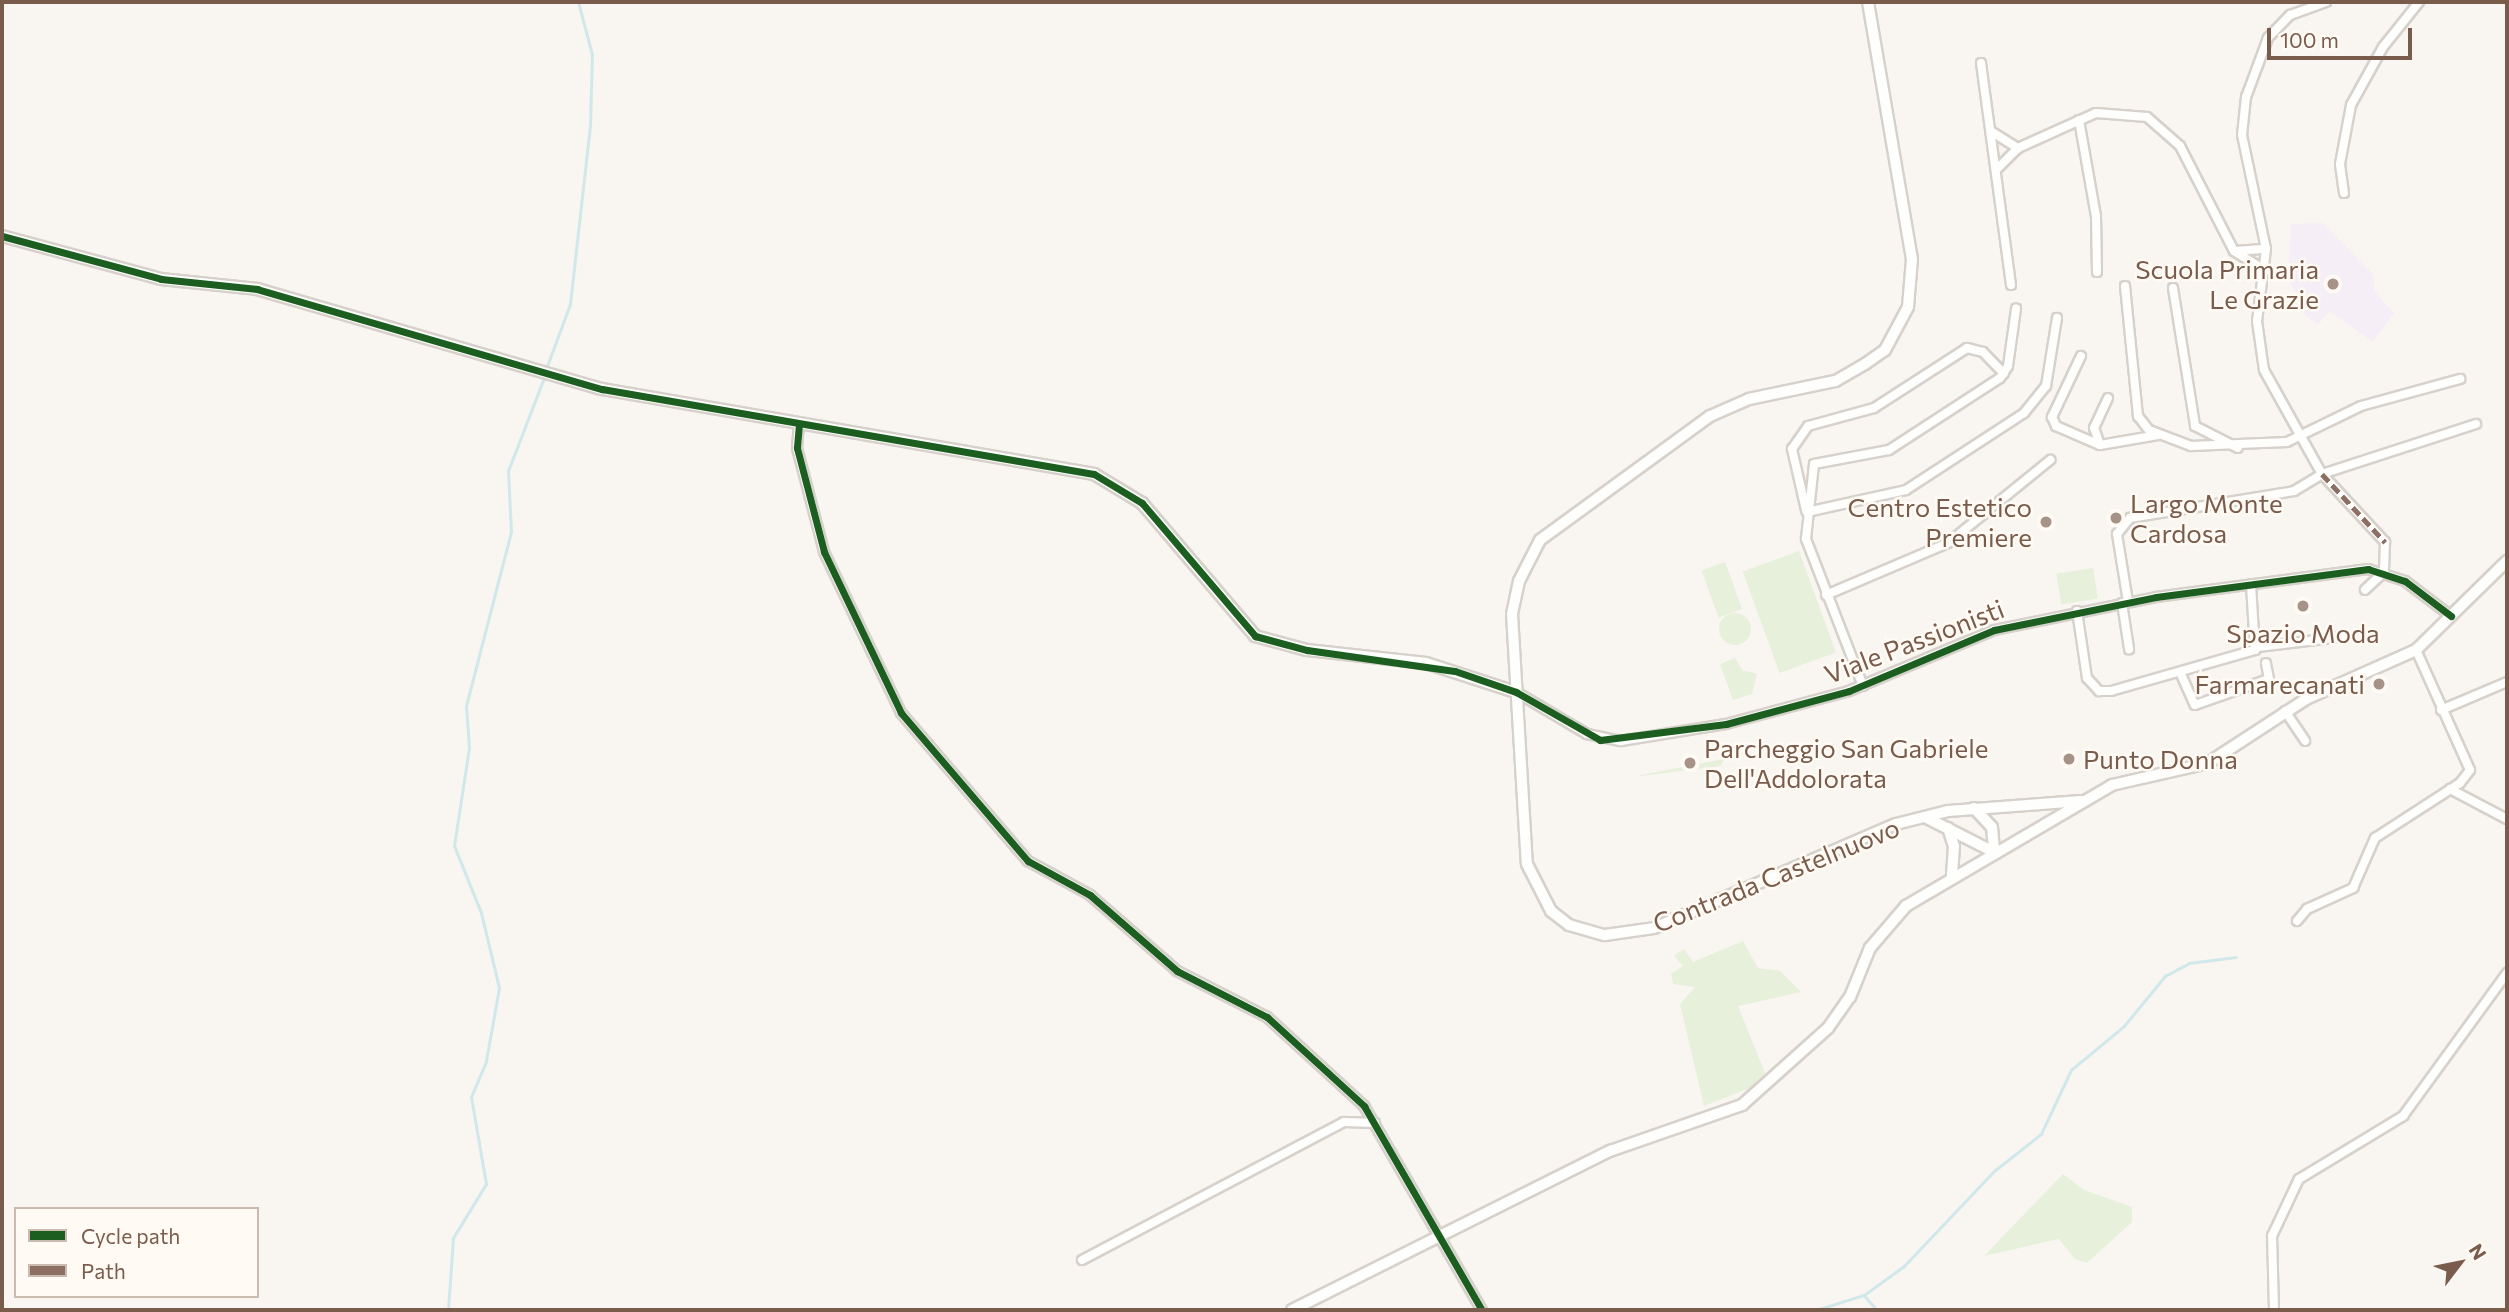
<!DOCTYPE html>
<style>
body{margin:0}
#map{position:relative;width:2509px;height:1312px;overflow:hidden;background:#f9f5f0;font-family:Commissioner,sans-serif}
div>[style]{position:absolute}
[style*='--x']{left:calc(var(--x)*1px);top:calc(var(--y)*1px);width:calc(var(--w)*1px);rotate:calc(var(--a)*1deg)}
.education>*{inset:0;background:#f6eef6}
.green>*{inset:0;background:#e7f0db;transform-origin:0 0}
.round{border-radius:50%}
.stream>*{height:2.5px;margin:-1.25px;padding:0 1.25px;transform-origin:1.25px;border-radius:1.25px;background:#d0e8ea}
.roads{filter:drop-shadow(2px 0 #d7d1cb) drop-shadow(-2px 0 #d7d1cb) drop-shadow(0 2px #d7d1cb) drop-shadow(0 -2px #d7d1cb)}
.street>*{height:8px;margin:-4px;padding:0 4px;transform-origin:4px;border-radius:4px;background:#fefefd}
.secondary>*{height:10px;margin:-5px;padding:0 5px;transform-origin:5px;border-radius:5px;background:#fefefd}
.quiet>*{height:5px;margin-top:-2.5px;transform-origin:0;background:repeating-linear-gradient(90deg,#8d6e63 0 10px,transparent 0 15px)}
.cycleway>*{height:7px;margin:-3.5px;padding:0 3.5px;transform-origin:3.5px;border-radius:3.5px;background:#1b5e20}
.dots>*{width:19px;height:19px;translate:-50% -50%;box-sizing:border-box;border:4px solid #fffaf3;border-radius:50%}
span{translate:-50% -50%;white-space:nowrap;text-align:center;line-height:1.15;-webkit-text-stroke:5px #fffaf3;paint-order:stroke}
.poi-label{font-size:26px;color:#7a5c4d}
.right{translate:-100% -50%;text-align:right}
.left{translate:0 -50%;text-align:left}
.street-label{font-size:26px;color:#7a5c4d}
.frame{position:absolute;inset:0;border:4px solid #7a5c4d;pointer-events:none}
.legend{position:absolute;left:14px;top:1207px;width:245px;height:91px;box-sizing:border-box;background:#fffaf3;border:2px solid #cabbb1;margin:0;padding:9px 12px;list-style:none;font-size:21px;color:#7a5c4d}
.legend li{display:flex;align-items:center;gap:14px;height:35px}
.legend b{width:35px;border:2px solid #cabbb1}
.north{position:absolute;left:2425px;top:1228px;width:70px;height:70px;-webkit-text-stroke:5px #fffaf3;paint-order:stroke;rotate:58deg;font-size:19px;font-weight:700;line-height:28px;text-align:center;color:#7a5c4d}
.north::after{content:'';display:block;margin:auto;width:24px;height:32px;background:#7a5c4d;clip-path:polygon(50% 0,100% 100%,50% 72%,0 100%)}
.scale{position:absolute;left:2267px;top:28px;width:145px;height:32px;box-sizing:border-box;border:4px solid #7a5c4d;border-top:0;padding-left:9px;font-size:21px;line-height:24px;white-space:nowrap;color:#7a5c4d;-webkit-text-stroke:5px #fffaf3;paint-order:stroke}
</style>
<div id="map">
<div class="education">
<i style="clip-path:polygon(2323px 223px,2373px 274px,2375px 292px,2394px 313px,2373px 342px,2329px 311px,2318px 325px,2306px 316px,2288px 277px,2291px 224px)"></i>
</div>
<div class="green">
<i style="left:1799px;top:551px;width:108px;height:60px;rotate:70deg"></i>
<i style="left:1725px;top:562px;width:50px;height:25px;rotate:70deg"></i>
<i style="left:2093px;top:568px;width:31px;height:37px;rotate:81deg"></i>
<i class="round" style="left:1719px;top:613px;width:32px;height:32px"></i>
<i style="clip-path:polygon(1735px 658px,1742px 670px,1757px 674px,1752px 694px,1733px 700px,1720px 664px)"></i>
<i style="clip-path:polygon(1724px 759px,1721px 766px,1640px 776px,1641px 775px)"></i>
<i style="clip-path:polygon(1743px 941px,1758px 968px,1780px 971px,1801px 992px,1738px 1006px,1765px 1073px,1750px 1088px,1704px 1106px,1680px 1004px,1695px 987px,1673px 984px,1671px 974px,1683px 966px,1674px 956px,1684px 949px,1693px 962px)"></i>
<i style="clip-path:polygon(2063px 1174px,2084px 1190px,2132px 1207px,2132px 1222px,2087px 1263px,2075px 1259px,2059px 1239px,1984px 1256px)"></i>
</div>
<div class="stream">
<i style="--x:546;--y:369;--w:69;--a:-69.7"></i>
<i style="--x:570;--y:304;--w:180;--a:-83.6"></i>
<i style="--x:590;--y:125;--w:70;--a:-88.4"></i>
<i style="--x:592;--y:55;--w:55;--a:-104.8"></i>
<i style="--x:1864;--y:1295;--w:20;--a:49"></i>
<i style="--x:448;--y:1310;--w:72;--a:-86"></i>
<i style="--x:453;--y:1238;--w:63;--a:-58.6"></i>
<i style="--x:486;--y:1184;--w:88;--a:-99.8"></i>
<i style="--x:471;--y:1097;--w:39;--a:-67"></i>
<i style="--x:486;--y:1061;--w:74;--a:-79.9"></i>
<i style="--x:499;--y:988;--w:77;--a:-103.5"></i>
<i style="--x:481;--y:913;--w:72;--a:-111.9"></i>
<i style="--x:454;--y:846;--w:99;--a:-81.3"></i>
<i style="--x:469;--y:748;--w:42;--a:-94.1"></i>
<i style="--x:466;--y:706;--w:180;--a:-75.5"></i>
<i style="--x:511;--y:532;--w:61;--a:-92.8"></i>
<i style="--x:508;--y:471;--w:103;--a:-68.9"></i>
<i style="--x:1816;--y:1310;--w:50;--a:-17.4"></i>
<i style="--x:1864;--y:1295;--w:49;--a:-35.9"></i>
<i style="--x:1904;--y:1266;--w:131;--a:-46.5"></i>
<i style="--x:1994;--y:1171;--w:60;--a:-38.2"></i>
<i style="--x:2041;--y:1134;--w:71;--a:-64.9"></i>
<i style="--x:2071;--y:1070;--w:69;--a:-39.7"></i>
<i style="--x:2124;--y:1026;--w:65;--a:-50.6"></i>
<i style="--x:2165;--y:976;--w:27;--a:-28"></i>
<i style="--x:2189;--y:963;--w:47;--a:-7.3"></i>
</div>
<div class="roads">
<div class="street">
<i style="--x:2326;--y:2;--w:38;--a:160"></i>
<i style="--x:2290;--y:15;--w:32;--a:134"></i>
<i style="--x:2268;--y:38;--w:63;--a:110.4"></i>
<i style="--x:2246;--y:97;--w:38;--a:96"></i>
<i style="--x:2242;--y:135;--w:116;--a:78.1"></i>
<i style="--x:2266;--y:249;--w:73;--a:97.1"></i>
<i style="--x:2257;--y:321;--w:49;--a:81.9"></i>
<i style="--x:2264;--y:370;--w:119;--a:60.9"></i>
<i style="--x:2322;--y:474;--w:93;--a:47.2"></i>
<i style="--x:2385;--y:542;--w:30;--a:92"></i>
<i style="--x:2384;--y:572;--w:26;--a:137"></i>
<i style="--x:1981;--y:63;--w:224;--a:82.3"></i>
<i style="--x:2079;--y:120;--w:97;--a:80"></i>
<i style="--x:2096;--y:216;--w:56;--a:89"></i>
<i style="--x:1992;--y:132;--w:31;--a:32"></i>
<i style="--x:1998;--y:168;--w:28;--a:-45"></i>
<i style="--x:2018;--y:148;--w:85;--a:-24.2"></i>
<i style="--x:2096;--y:113;--w:51;--a:4.5"></i>
<i style="--x:2147;--y:117;--w:44;--a:41.3"></i>
<i style="--x:2180;--y:146;--w:118;--a:62.8"></i>
<i style="--x:2234;--y:251;--w:38;--a:32"></i>
<i style="--x:2344;--y:193;--w:29;--a:-98"></i>
<i style="--x:2340;--y:164;--w:60;--a:-79.4"></i>
<i style="--x:2351;--y:105;--w:66;--a:-61.1"></i>
<i style="--x:2383;--y:47;--w:58;--a:-51.3"></i>
<i style="--x:2235;--y:251;--w:31;--a:-4"></i>
<i style="--x:2125;--y:286;--w:131;--a:84.3"></i>
<i style="--x:2138;--y:416;--w:18;--a:52"></i>
<i style="--x:2149;--y:430;--w:45;--a:20.9"></i>
<i style="--x:2191;--y:446;--w:96;--a:-2.4"></i>
<i style="--x:2287;--y:442;--w:82;--a:-25.9"></i>
<i style="--x:2361;--y:406;--w:103;--a:-15.3"></i>
<i style="--x:2173;--y:288;--w:140;--a:80.9"></i>
<i style="--x:2195;--y:426;--w:48;--a:27.1"></i>
<i style="--x:2081;--y:356;--w:68;--a:115.4"></i>
<i style="--x:2052;--y:417;--w:10;--a:66"></i>
<i style="--x:2056;--y:426;--w:48;--a:23.4"></i>
<i style="--x:2100;--y:445;--w:59;--a:-9.8"></i>
<i style="--x:799;--y:424;--w:24;--a:95"></i>
<i style="--x:797;--y:448;--w:107;--a:75.4"></i>
<i style="--x:824;--y:552;--w:178;--a:64.4"></i>
<i style="--x:901;--y:713;--w:195;--a:49.4"></i>
<i style="--x:1028;--y:861;--w:71;--a:28.7"></i>
<i style="--x:1090;--y:895;--w:116;--a:41.1"></i>
<i style="--x:1177;--y:971;--w:101;--a:27.1"></i>
<i style="--x:1267;--y:1017;--w:132;--a:42.5"></i>
<i style="--x:1364;--y:1106;--w:236;--a:60"></i>
<i style="--x:2100;--y:445;--w:18;--a:-109"></i>
<i style="--x:2094;--y:428;--w:33;--a:-65"></i>
<i style="--x:1806;--y:510;--w:63;--a:-102.9"></i>
<i style="--x:1792;--y:449;--w:28;--a:-55"></i>
<i style="--x:1808;--y:426;--w:68;--a:-15.3"></i>
<i style="--x:1874;--y:408;--w:111;--a:-32.8"></i>
<i style="--x:1967;--y:348;--w:16;--a:14"></i>
<i style="--x:1983;--y:352;--w:30;--a:46"></i>
<i style="--x:1807;--y:512;--w:101;--a:-12.5"></i>
<i style="--x:1906;--y:490;--w:141;--a:-33.1"></i>
<i style="--x:2024;--y:413;--w:35;--a:-51"></i>
<i style="--x:2046;--y:386;--w:69;--a:-80.8"></i>
<i style="--x:1826;--y:595;--w:133;--a:-23.1"></i>
<i style="--x:1948;--y:543;--w:132;--a:-39.1"></i>
<i style="--x:2128;--y:602;--w:69;--a:-99.2"></i>
<i style="--x:2117;--y:534;--w:21;--a:-51"></i>
<i style="--x:2130;--y:518;--w:166;--a:-9.3"></i>
<i style="--x:2294;--y:491;--w:33;--a:-31"></i>
<i style="--x:2322;--y:474;--w:162;--a:-18"></i>
<i style="--x:2122;--y:603;--w:47;--a:81.3"></i>
<i style="--x:2077;--y:611;--w:68;--a:81.5"></i>
<i style="--x:2087;--y:678;--w:18;--a:47"></i>
<i style="--x:2099;--y:691;--w:12;--a:0"></i>
<i style="--x:2111;--y:691;--w:150;--a:-15.9"></i>
<i style="--x:2255;--y:650;--w:66;--a:-93.5"></i>
<i style="--x:2258;--y:647;--w:84;--a:-6.9"></i>
<i style="--x:2180;--y:672;--w:36;--a:66"></i>
<i style="--x:2195;--y:705;--w:78;--a:-19.4"></i>
<i style="--x:2269;--y:679;--w:16;--a:-101"></i>
<i style="--x:1863;--y:686;--w:158;--a:-111.2"></i>
<i style="--x:1806;--y:539;--w:75;--a:-83.9"></i>
<i style="--x:1814;--y:464;--w:76;--a:-10.6"></i>
<i style="--x:1889;--y:450;--w:132;--a:-33"></i>
<i style="--x:2000;--y:378;--w:14;--a:-56"></i>
<i style="--x:2008;--y:366;--w:58;--a:-82"></i>
<i style="--x:1516;--y:692;--w:82;--a:30.6"></i>
<i style="--x:1587;--y:734;--w:35;--a:12"></i>
<i style="--x:1621;--y:741;--w:106;--a:-9.2"></i>
<i style="--x:1726;--y:724;--w:127;--a:-15"></i>
<i style="--x:1849;--y:691;--w:157;--a:-22.8"></i>
<i style="--x:1994;--y:630;--w:165;--a:-11.5"></i>
<i style="--x:2156;--y:597;--w:214;--a:-7.5"></i>
<i style="--x:2368;--y:569;--w:39;--a:18"></i>
<i style="--x:2405;--y:581;--w:58;--a:37.3"></i>
<i style="--x:2441;--y:710;--w:72;--a:-23"></i>
<i style="--x:2285;--y:711;--w:36;--a:56"></i>
<i style="--x:2450;--y:789;--w:64;--a:27.8"></i>
<i style="--x:2297;--y:921;--w:16;--a:-50"></i>
<i style="--x:2307;--y:909;--w:51;--a:-24.5"></i>
<i style="--x:2353;--y:888;--w:55;--a:-66.3"></i>
<i style="--x:2375;--y:838;--w:101;--a:-32.9"></i>
<i style="--x:2460;--y:783;--w:16;--a:-52"></i>
<i style="--x:2470;--y:770;--w:132;--a:-114.2"></i>
<i style="--x:1082;--y:1260;--w:296;--a:-27.8"></i>
<i style="--x:1344;--y:1122;--w:31;--a:2"></i>
<i style="--x:2274;--y:1310;--w:74;--a:-91.5"></i>
<i style="--x:2272;--y:1236;--w:63;--a:-64.7"></i>
<i style="--x:2299;--y:1179;--w:122;--a:-31.2"></i>
<i style="--x:2403;--y:1116;--w:177;--a:-54"></i>
</div>
<div class="secondary">
<i style="--x:1868;--y:2;--w:261;--a:80.3"></i>
<i style="--x:1912;--y:259;--w:48;--a:94.8"></i>
<i style="--x:1908;--y:307;--w:49;--a:118.1"></i>
<i style="--x:1885;--y:350;--w:24;--a:145"></i>
<i style="--x:1865;--y:364;--w:34;--a:150"></i>
<i style="--x:1835;--y:381;--w:88;--a:168.2"></i>
<i style="--x:1749;--y:399;--w:43;--a:156.4"></i>
<i style="--x:1710;--y:416;--w:210;--a:143.9"></i>
<i style="--x:1540;--y:540;--w:46;--a:117.1"></i>
<i style="--x:1519;--y:581;--w:34;--a:102"></i>
<i style="--x:1512;--y:614;--w:250;--a:86.6"></i>
<i style="--x:1527;--y:864;--w:53;--a:62.9"></i>
<i style="--x:1551;--y:911;--w:23;--a:38"></i>
<i style="--x:1569;--y:925;--w:37;--a:16"></i>
<i style="--x:1605;--y:935;--w:49;--a:-8.1"></i>
<i style="--x:1654;--y:928;--w:263;--a:-23.3"></i>
<i style="--x:1896;--y:824;--w:54;--a:-14"></i>
<i style="--x:1948;--y:811;--w:133;--a:-4.3"></i>
<i style="--x:2;--y:236;--w:165;--a:15.1"></i>
<i style="--x:161;--y:279;--w:97;--a:5.9"></i>
<i style="--x:257;--y:289;--w:359;--a:16.2"></i>
<i style="--x:602;--y:389;--w:499;--a:9.8"></i>
<i style="--x:1094;--y:474;--w:56;--a:31.1"></i>
<i style="--x:1142;--y:503;--w:175;--a:49.6"></i>
<i style="--x:1255;--y:636;--w:54;--a:15.1"></i>
<i style="--x:1307;--y:650;--w:120;--a:6.2"></i>
<i style="--x:1426;--y:663;--w:95;--a:17.9"></i>
<i style="--x:1974;--y:808;--w:26;--a:47"></i>
<i style="--x:1992;--y:827;--w:25;--a:85"></i>
<i style="--x:1925;--y:817;--w:77;--a:26.9"></i>
<i style="--x:1948;--y:828;--w:19;--a:72"></i>
<i style="--x:1954;--y:846;--w:31;--a:94"></i>
<i style="--x:1292;--y:1310;--w:356;--a:-26.6"></i>
<i style="--x:1610;--y:1151;--w:140;--a:-19.2"></i>
<i style="--x:1742;--y:1105;--w:115;--a:-41.8"></i>
<i style="--x:1828;--y:1028;--w:38;--a:-55"></i>
<i style="--x:1850;--y:997;--w:53;--a:-67.8"></i>
<i style="--x:1870;--y:948;--w:55;--a:-49.4"></i>
<i style="--x:1906;--y:906;--w:239;--a:-30.4"></i>
<i style="--x:2112;--y:785;--w:98;--a:-12.9"></i>
<i style="--x:2208;--y:763;--w:117;--a:-33.1"></i>
<i style="--x:2306;--y:699;--w:120;--a:-24"></i>
<i style="--x:2416;--y:650;--w:127;--a:-44.4"></i>
</div>
</div>
<div class="quiet">
<i style="--x:2322;--y:474;--w:93;--a:47.2"></i>
</div>
<div class="cycleway">
<i style="--x:2;--y:236;--w:165;--a:15.1"></i>
<i style="--x:161;--y:279;--w:97;--a:5.9"></i>
<i style="--x:257;--y:289;--w:359;--a:16.2"></i>
<i style="--x:602;--y:389;--w:499;--a:9.8"></i>
<i style="--x:1094;--y:474;--w:56;--a:31.1"></i>
<i style="--x:1142;--y:503;--w:175;--a:49.6"></i>
<i style="--x:1255;--y:636;--w:54;--a:15.1"></i>
<i style="--x:1307;--y:650;--w:149;--a:8.1"></i>
<i style="--x:1455;--y:671;--w:65;--a:19"></i>
<i style="--x:1516;--y:692;--w:97;--a:29.7"></i>
<i style="--x:1600;--y:740;--w:127;--a:-7.2"></i>
<i style="--x:1726;--y:724;--w:127;--a:-15"></i>
<i style="--x:1849;--y:691;--w:157;--a:-22.8"></i>
<i style="--x:1994;--y:630;--w:165;--a:-11.5"></i>
<i style="--x:2156;--y:597;--w:214;--a:-7.5"></i>
<i style="--x:2368;--y:569;--w:39;--a:18"></i>
<i style="--x:2405;--y:581;--w:58;--a:37.3"></i>
<i style="--x:799;--y:424;--w:24;--a:95"></i>
<i style="--x:797;--y:448;--w:107;--a:75.4"></i>
<i style="--x:824;--y:552;--w:178;--a:64.4"></i>
<i style="--x:901;--y:713;--w:195;--a:49.4"></i>
<i style="--x:1028;--y:861;--w:71;--a:28.7"></i>
<i style="--x:1090;--y:895;--w:116;--a:41.1"></i>
<i style="--x:1177;--y:971;--w:101;--a:27.1"></i>
<i style="--x:1267;--y:1017;--w:132;--a:42.5"></i>
<i style="--x:1364;--y:1106;--w:236;--a:60"></i>
</div>
<div class="dots">
<i style="left:2333px;top:284px;background:#a69286"></i>
<i style="left:2116px;top:518px;background:#a69286"></i>
<i style="left:2046px;top:522px;background:#a69286"></i>
<i style="left:2303px;top:606px;background:#a69286"></i>
<i style="left:2379px;top:684px;background:#a69286"></i>
<i style="left:2069px;top:759px;background:#a69286"></i>
<i style="left:1690px;top:763px;background:#a69286"></i>
</div>
<div class="poi-label">
<span class="right" style="left:2319px;top:284px">Scuola Primaria<br>Le Grazie</span>
<span class="left" style="left:2130px;top:518px">Largo Monte<br>Cardosa</span>
<span class="right" style="left:2032px;top:522px">Centro Estetico<br>Premiere</span>
<span style="left:2303px;top:633px">Spazio Moda</span>
<span class="right" style="left:2365px;top:684px">Farmarecanati</span>
<span class="left" style="left:1704px;top:763px">Parcheggio San Gabriele<br>Dell'Addolorata</span>
<span class="left" style="left:2083px;top:759px">Punto Donna</span>
</div>
<div class="street-label">
<span style="left:1914px;top:641px;rotate:-21deg">Viale Passionisti</span>
<span style="left:1776px;top:875px;rotate:-22deg">Contrada Castelnuovo</span>
</div>
<div class="frame"></div>
<ul class="legend">
<li><b style="height:9px;background:#1b5e20"></b>Cycle path</li>
<li><b style="height:9px;background:#8d6e63"></b>Path</li>
</ul>
<div class="north">N</div>
<div class="scale">100 m</div>
</div>
